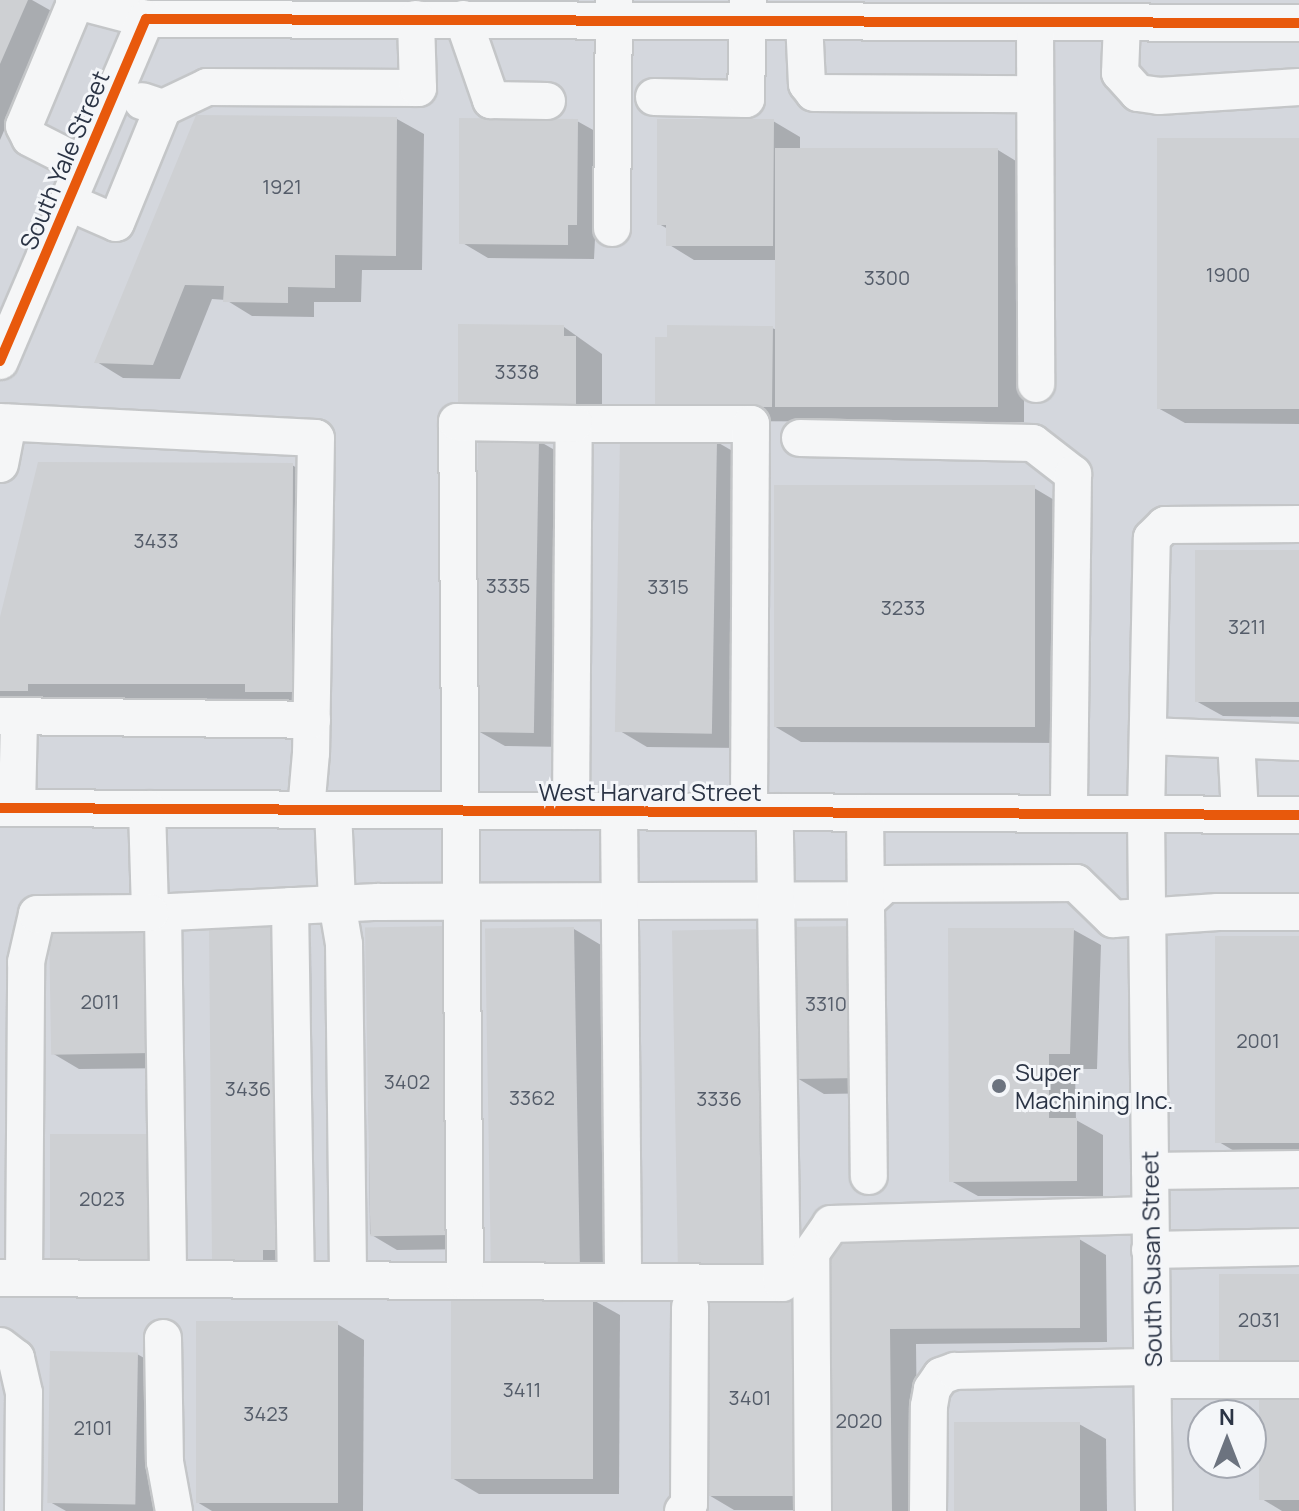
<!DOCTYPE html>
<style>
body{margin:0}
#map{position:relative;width:1299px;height:1511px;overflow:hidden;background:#e6e8ea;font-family:Manrope,sans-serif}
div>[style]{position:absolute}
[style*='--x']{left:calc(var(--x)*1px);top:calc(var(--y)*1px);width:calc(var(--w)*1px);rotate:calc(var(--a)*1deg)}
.built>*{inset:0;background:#d4d7dd}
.shadow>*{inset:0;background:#0003}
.building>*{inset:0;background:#ced0d3;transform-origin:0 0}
.roads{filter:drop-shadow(2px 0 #c4c6c8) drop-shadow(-2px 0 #c4c6c8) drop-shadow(0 2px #c4c6c8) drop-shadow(0 -2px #c4c6c8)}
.minor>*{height:36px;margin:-18px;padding:0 18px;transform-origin:18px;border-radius:18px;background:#f5f6f7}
.cycleway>*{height:10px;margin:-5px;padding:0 5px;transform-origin:5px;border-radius:5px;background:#e8590c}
.dots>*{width:22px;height:22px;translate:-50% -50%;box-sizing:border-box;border:4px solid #f4f6f9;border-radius:50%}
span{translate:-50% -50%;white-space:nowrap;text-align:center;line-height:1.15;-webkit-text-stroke:6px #f4f6f9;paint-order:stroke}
.number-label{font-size:20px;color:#545c69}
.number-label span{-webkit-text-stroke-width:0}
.street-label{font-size:24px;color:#2b3445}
.poi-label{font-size:24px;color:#2b3445}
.left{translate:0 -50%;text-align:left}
.north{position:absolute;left:1187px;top:1399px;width:80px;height:80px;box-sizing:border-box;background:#f4f6f9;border:2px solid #a4a8b1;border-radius:50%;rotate:0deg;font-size:22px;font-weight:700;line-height:32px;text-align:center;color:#2b3445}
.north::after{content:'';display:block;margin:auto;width:28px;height:36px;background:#6c737f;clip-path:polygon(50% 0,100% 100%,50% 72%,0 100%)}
</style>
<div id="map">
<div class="built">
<i style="clip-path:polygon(evenodd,0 0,1299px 0,1299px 1511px,0 1511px,0 0,1203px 1415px,1251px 1415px,1251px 1463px,1203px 1463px,1203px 1415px)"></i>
</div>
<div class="shadow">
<i style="clip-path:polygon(0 0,32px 0,55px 13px,0 140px)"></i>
<i style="clip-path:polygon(197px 117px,397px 119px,424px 134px,422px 270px,362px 270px,361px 302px,314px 302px,314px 317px,252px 316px,226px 300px,212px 299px,180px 379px,123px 378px,97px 362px)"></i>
<i style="clip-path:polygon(577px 121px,604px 136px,603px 239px,595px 239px,594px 259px,488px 258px,461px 242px)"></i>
<i style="clip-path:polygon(773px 121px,800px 137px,800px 150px,998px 150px,1024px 166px,1024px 422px,684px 421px,772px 328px,777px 330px,777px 260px,694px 260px,668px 244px,668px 229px,659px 224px)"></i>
<i style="clip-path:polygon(1299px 141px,1299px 424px,1185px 423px,1158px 408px)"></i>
<i style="clip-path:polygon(564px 327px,602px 354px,602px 420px,487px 420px)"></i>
<i style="clip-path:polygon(539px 441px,565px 456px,564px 747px,505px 746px,478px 731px)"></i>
<i style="clip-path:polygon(717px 442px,743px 457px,742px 748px,647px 747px,620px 731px)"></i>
<i style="clip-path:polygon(292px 465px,319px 481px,318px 707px,273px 706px,261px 699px,55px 698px,55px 705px,0 699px,0 625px)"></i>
<i style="clip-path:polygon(1034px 488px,1061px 504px,1059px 743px,801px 742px,774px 726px)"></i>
<i style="clip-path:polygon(1299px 552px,1299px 717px,1223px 716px,1196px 701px)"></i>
<i style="clip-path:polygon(284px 928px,311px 943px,314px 1265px,241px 1276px,214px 1260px)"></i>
<i style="clip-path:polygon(149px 929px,177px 1068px,79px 1069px,52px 1053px)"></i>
<i style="clip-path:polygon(367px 929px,476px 1249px,397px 1250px,370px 1234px)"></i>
<i style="clip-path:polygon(574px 929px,601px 945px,605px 1280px,518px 1281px)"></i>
<i style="clip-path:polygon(1074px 930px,1101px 945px,1097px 1069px,1075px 1069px,1076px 1120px,1103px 1135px,1103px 1196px,978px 1196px,951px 1181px)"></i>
<i style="clip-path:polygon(1299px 938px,1299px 1157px,1246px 1158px,1219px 1142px)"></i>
<i style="clip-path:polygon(883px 944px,885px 1093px,824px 1094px,797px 1078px)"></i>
<i style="clip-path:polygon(1079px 1239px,1106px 1255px,1107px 1342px,916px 1344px,918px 1511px,831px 1511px,828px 1249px)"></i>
<i style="clip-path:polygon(593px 1300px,620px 1315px,619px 1494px,479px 1494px,452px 1478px)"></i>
<i style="clip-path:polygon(795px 1301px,821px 1510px,734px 1510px,707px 1494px)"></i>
<i style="clip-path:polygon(337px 1324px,364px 1340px,363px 1511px,212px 1511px,197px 1502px)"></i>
<i style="clip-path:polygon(137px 1354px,164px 1369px,163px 1511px,66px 1511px,50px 1502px)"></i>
<i style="clip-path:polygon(1299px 1402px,1299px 1511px,1282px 1511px,1262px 1499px)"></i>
<i style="clip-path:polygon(1079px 1424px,1106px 1439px,1107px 1511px,957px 1511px)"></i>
</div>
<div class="building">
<i style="clip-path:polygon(0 0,28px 0,0 64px)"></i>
<i style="clip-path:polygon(196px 115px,397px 117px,396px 256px,335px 255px,335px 288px,288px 287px,288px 303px,223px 302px,224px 286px,185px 285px,153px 365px,94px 363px)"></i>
<i style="clip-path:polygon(459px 118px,578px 119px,577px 225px,568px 225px,568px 245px,459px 244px)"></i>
<i style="clip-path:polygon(657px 119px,774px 119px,773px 246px,666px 246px,666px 225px,657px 225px)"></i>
<i style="left:1157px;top:138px;width:142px;height:271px"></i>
<i style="left:775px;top:148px;width:223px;height:259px"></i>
<i style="clip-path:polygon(458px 324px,564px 325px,564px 336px,576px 336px,576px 406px,458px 405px)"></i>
<i style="clip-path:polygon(667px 325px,773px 326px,772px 407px,655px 407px,655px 337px,667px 337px)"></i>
<i style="left:478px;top:438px;width:61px;height:294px;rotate:1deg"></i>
<i style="left:620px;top:439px;width:97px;height:293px;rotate:1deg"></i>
<i style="clip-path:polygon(38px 462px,293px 463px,292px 692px,245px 692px,245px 684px,28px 684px,28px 691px,0 691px,0 617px)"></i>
<i style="left:774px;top:485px;width:261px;height:242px"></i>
<i style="left:1195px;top:550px;width:104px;height:152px"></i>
<i style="clip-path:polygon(209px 926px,285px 926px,288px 1250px,263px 1250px,263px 1261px,212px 1261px)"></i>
<i style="left:446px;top:926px;width:309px;height:81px;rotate:89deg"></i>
<i style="left:857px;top:926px;width:152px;height:64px;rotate:89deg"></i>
<i style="left:149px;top:927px;width:126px;height:100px;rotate:89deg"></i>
<i style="left:574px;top:927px;width:339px;height:89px;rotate:89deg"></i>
<i style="clip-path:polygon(948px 928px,1074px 928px,1070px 1054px,1049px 1054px,1049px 1118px,1077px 1118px,1077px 1181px,949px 1182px)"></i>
<i style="left:762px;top:929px;width:337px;height:90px;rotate:89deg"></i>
<i style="left:1299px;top:936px;width:207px;height:84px;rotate:90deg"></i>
<i style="left:152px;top:1134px;width:127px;height:102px;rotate:90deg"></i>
<i style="clip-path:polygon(1080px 1237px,1080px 1328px,890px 1329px,892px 1511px,829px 1511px,826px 1249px,835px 1240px)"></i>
<i style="left:1219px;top:1274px;width:80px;height:90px"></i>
<i style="left:451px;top:1297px;width:142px;height:182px"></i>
<i style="left:706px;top:1299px;width:89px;height:197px"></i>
<i style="left:196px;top:1321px;width:142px;height:182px"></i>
<i style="left:50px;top:1351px;width:88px;height:152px;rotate:1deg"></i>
<i style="left:1299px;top:1400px;width:100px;height:40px;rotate:90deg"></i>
<i style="left:954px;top:1422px;width:126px;height:89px"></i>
</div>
<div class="roads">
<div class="minor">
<i style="--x:74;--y:0;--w:74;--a:14.8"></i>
<i style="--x:146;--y:19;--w:1153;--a:0.2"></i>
<i style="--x:76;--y:1;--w:135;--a:112.6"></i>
<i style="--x:24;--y:126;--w:13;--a:63"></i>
<i style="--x:30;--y:138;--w:59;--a:27"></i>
<i style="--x:463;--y:19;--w:86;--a:70.9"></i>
<i style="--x:491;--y:100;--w:56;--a:1"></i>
<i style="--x:804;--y:21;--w:63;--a:87.3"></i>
<i style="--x:807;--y:84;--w:11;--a:52"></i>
<i style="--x:814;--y:93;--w:221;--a:0.3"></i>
<i style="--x:1035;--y:22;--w:362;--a:89.8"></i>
<i style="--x:1122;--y:22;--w:51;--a:92.2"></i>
<i style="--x:1120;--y:73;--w:27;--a:48"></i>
<i style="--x:1138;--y:93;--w:21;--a:8"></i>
<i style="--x:1159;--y:96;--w:140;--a:-3.7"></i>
<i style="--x:654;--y:97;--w:92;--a:1.2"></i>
<i style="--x:746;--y:99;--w:99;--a:-88.8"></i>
<i style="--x:163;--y:108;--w:49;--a:-25.5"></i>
<i style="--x:207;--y:87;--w:211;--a:0.3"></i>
<i style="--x:418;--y:88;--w:69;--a:-91.7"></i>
<i style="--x:68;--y:202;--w:52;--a:23.6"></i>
<i style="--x:116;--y:223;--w:124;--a:-67.8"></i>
<i style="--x:163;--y:108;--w:22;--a:-162"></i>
<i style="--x:612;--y:228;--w:228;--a:-89.5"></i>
<i style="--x:0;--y:361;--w:372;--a:-66.9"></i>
<i style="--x:0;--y:422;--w:316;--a:2.9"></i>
<i style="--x:316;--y:438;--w:315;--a:90.9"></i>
<i style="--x:311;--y:753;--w:57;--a:95"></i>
<i style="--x:800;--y:438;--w:233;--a:1.2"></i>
<i style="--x:1033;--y:443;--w:51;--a:37.8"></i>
<i style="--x:1073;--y:474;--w:340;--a:90.7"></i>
<i style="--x:0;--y:464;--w:42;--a:-79"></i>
<i style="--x:0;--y:716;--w:312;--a:0.7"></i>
<i style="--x:1148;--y:736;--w:151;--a:2.3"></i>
<i style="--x:1236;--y:740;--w:75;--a:86.9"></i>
<i style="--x:0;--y:808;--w:1299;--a:0.31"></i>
<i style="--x:17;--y:808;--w:91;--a:-88.7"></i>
<i style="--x:147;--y:809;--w:104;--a:88.3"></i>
<i style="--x:150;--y:913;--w:228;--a:-2.8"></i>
<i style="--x:378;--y:902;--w:490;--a:-0.2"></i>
<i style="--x:868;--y:900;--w:23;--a:-43"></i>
<i style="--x:885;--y:884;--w:191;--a:-0.3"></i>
<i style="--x:1076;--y:883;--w:52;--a:44.2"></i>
<i style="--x:1113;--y:919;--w:105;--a:-3.8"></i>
<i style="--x:1218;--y:912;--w:81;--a:0"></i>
<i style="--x:333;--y:810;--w:93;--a:87.5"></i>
<i style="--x:337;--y:903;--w:42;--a:80.3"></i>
<i style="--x:344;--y:944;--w:336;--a:89.3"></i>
<i style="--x:571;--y:811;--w:387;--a:-89.6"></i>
<i style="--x:574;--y:424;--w:177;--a:0"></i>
<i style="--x:751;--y:424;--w:388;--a:90.3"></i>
<i style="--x:619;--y:811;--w:471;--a:89.5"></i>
<i style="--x:865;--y:813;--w:363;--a:89.4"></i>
<i style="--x:290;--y:906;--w:373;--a:89.1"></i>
<i style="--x:163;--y:912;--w:366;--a:89.2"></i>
<i style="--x:1150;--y:1171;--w:149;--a:-0.8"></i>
<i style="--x:1150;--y:1250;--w:149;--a:-1.2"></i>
<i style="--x:24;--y:1277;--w:315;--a:-89.6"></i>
<i style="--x:26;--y:962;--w:49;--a:-77.1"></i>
<i style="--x:37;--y:914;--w:113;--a:-0.5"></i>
<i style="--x:0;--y:1278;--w:782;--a:0.37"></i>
<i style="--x:782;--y:1283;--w:471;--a:-90.9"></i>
<i style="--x:465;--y:1281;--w:859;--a:-90.53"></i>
<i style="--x:457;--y:422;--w:117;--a:1"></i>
<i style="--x:163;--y:1338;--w:124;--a:89.1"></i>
<i style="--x:165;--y:1462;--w:50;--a:79.6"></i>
<i style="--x:0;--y:1346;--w:20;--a:37"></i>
<i style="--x:16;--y:1358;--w:36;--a:77"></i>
<i style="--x:24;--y:1393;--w:118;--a:90.5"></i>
<i style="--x:1152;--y:1380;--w:147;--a:0"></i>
<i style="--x:683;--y:1511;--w:9;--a:-49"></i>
<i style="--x:689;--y:1504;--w:197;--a:-89.7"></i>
<i style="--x:813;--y:1511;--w:258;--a:-90.4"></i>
<i style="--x:811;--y:1253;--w:35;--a:-55"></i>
<i style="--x:831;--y:1224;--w:319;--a:-1.6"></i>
<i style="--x:928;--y:1511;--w:105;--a:-89.5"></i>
<i style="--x:929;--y:1406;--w:17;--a:-80"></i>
<i style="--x:932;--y:1389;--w:16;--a:-55"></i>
<i style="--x:941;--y:1376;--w:15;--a:-20"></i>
<i style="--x:955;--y:1371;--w:197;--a:-1.2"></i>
<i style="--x:1154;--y:1511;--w:696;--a:-90.66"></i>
<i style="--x:1146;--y:815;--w:277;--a:-88.8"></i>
<i style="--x:1152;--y:538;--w:18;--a:-45"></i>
<i style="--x:1165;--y:525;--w:134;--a:-0.4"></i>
</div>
</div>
<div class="cycleway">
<i style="--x:0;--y:361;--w:372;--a:-66.9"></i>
<i style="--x:146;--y:19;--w:1153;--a:0.2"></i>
<i style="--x:0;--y:808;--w:1299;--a:0.31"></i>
</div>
<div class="dots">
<i style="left:999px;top:1086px;background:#6c737f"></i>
</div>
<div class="number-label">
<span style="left:282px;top:186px">1921</span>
<span style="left:1228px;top:274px">1900</span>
<span style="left:887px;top:277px">3300</span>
<span style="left:517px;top:371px">3338</span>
<span style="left:156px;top:540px">3433</span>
<span style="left:508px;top:585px">3335</span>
<span style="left:668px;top:586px">3315</span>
<span style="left:903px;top:607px">3233</span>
<span style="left:1247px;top:626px">3211</span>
<span style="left:100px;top:1001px">2011</span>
<span style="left:826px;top:1003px">3310</span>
<span style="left:1258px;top:1040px">2001</span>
<span style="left:407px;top:1081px">3402</span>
<span style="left:248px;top:1088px">3436</span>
<span style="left:532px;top:1097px">3362</span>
<span style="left:719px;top:1098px">3336</span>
<span style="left:102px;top:1198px">2023</span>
<span style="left:1259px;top:1319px">2031</span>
<span style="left:522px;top:1389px">3411</span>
<span style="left:750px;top:1397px">3401</span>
<span style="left:266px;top:1413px">3423</span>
<span style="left:859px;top:1420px">2020</span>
<span style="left:93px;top:1427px">2101</span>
</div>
<div class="street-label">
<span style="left:64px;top:160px;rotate:-67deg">South Yale Street</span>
<span style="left:650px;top:792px">West Harvard Street</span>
<span style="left:1151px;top:1259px;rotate:-91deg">South Susan Street</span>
</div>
<div class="poi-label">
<span class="left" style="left:1015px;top:1086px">Super<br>Machining Inc.</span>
</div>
<div class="north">N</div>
</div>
